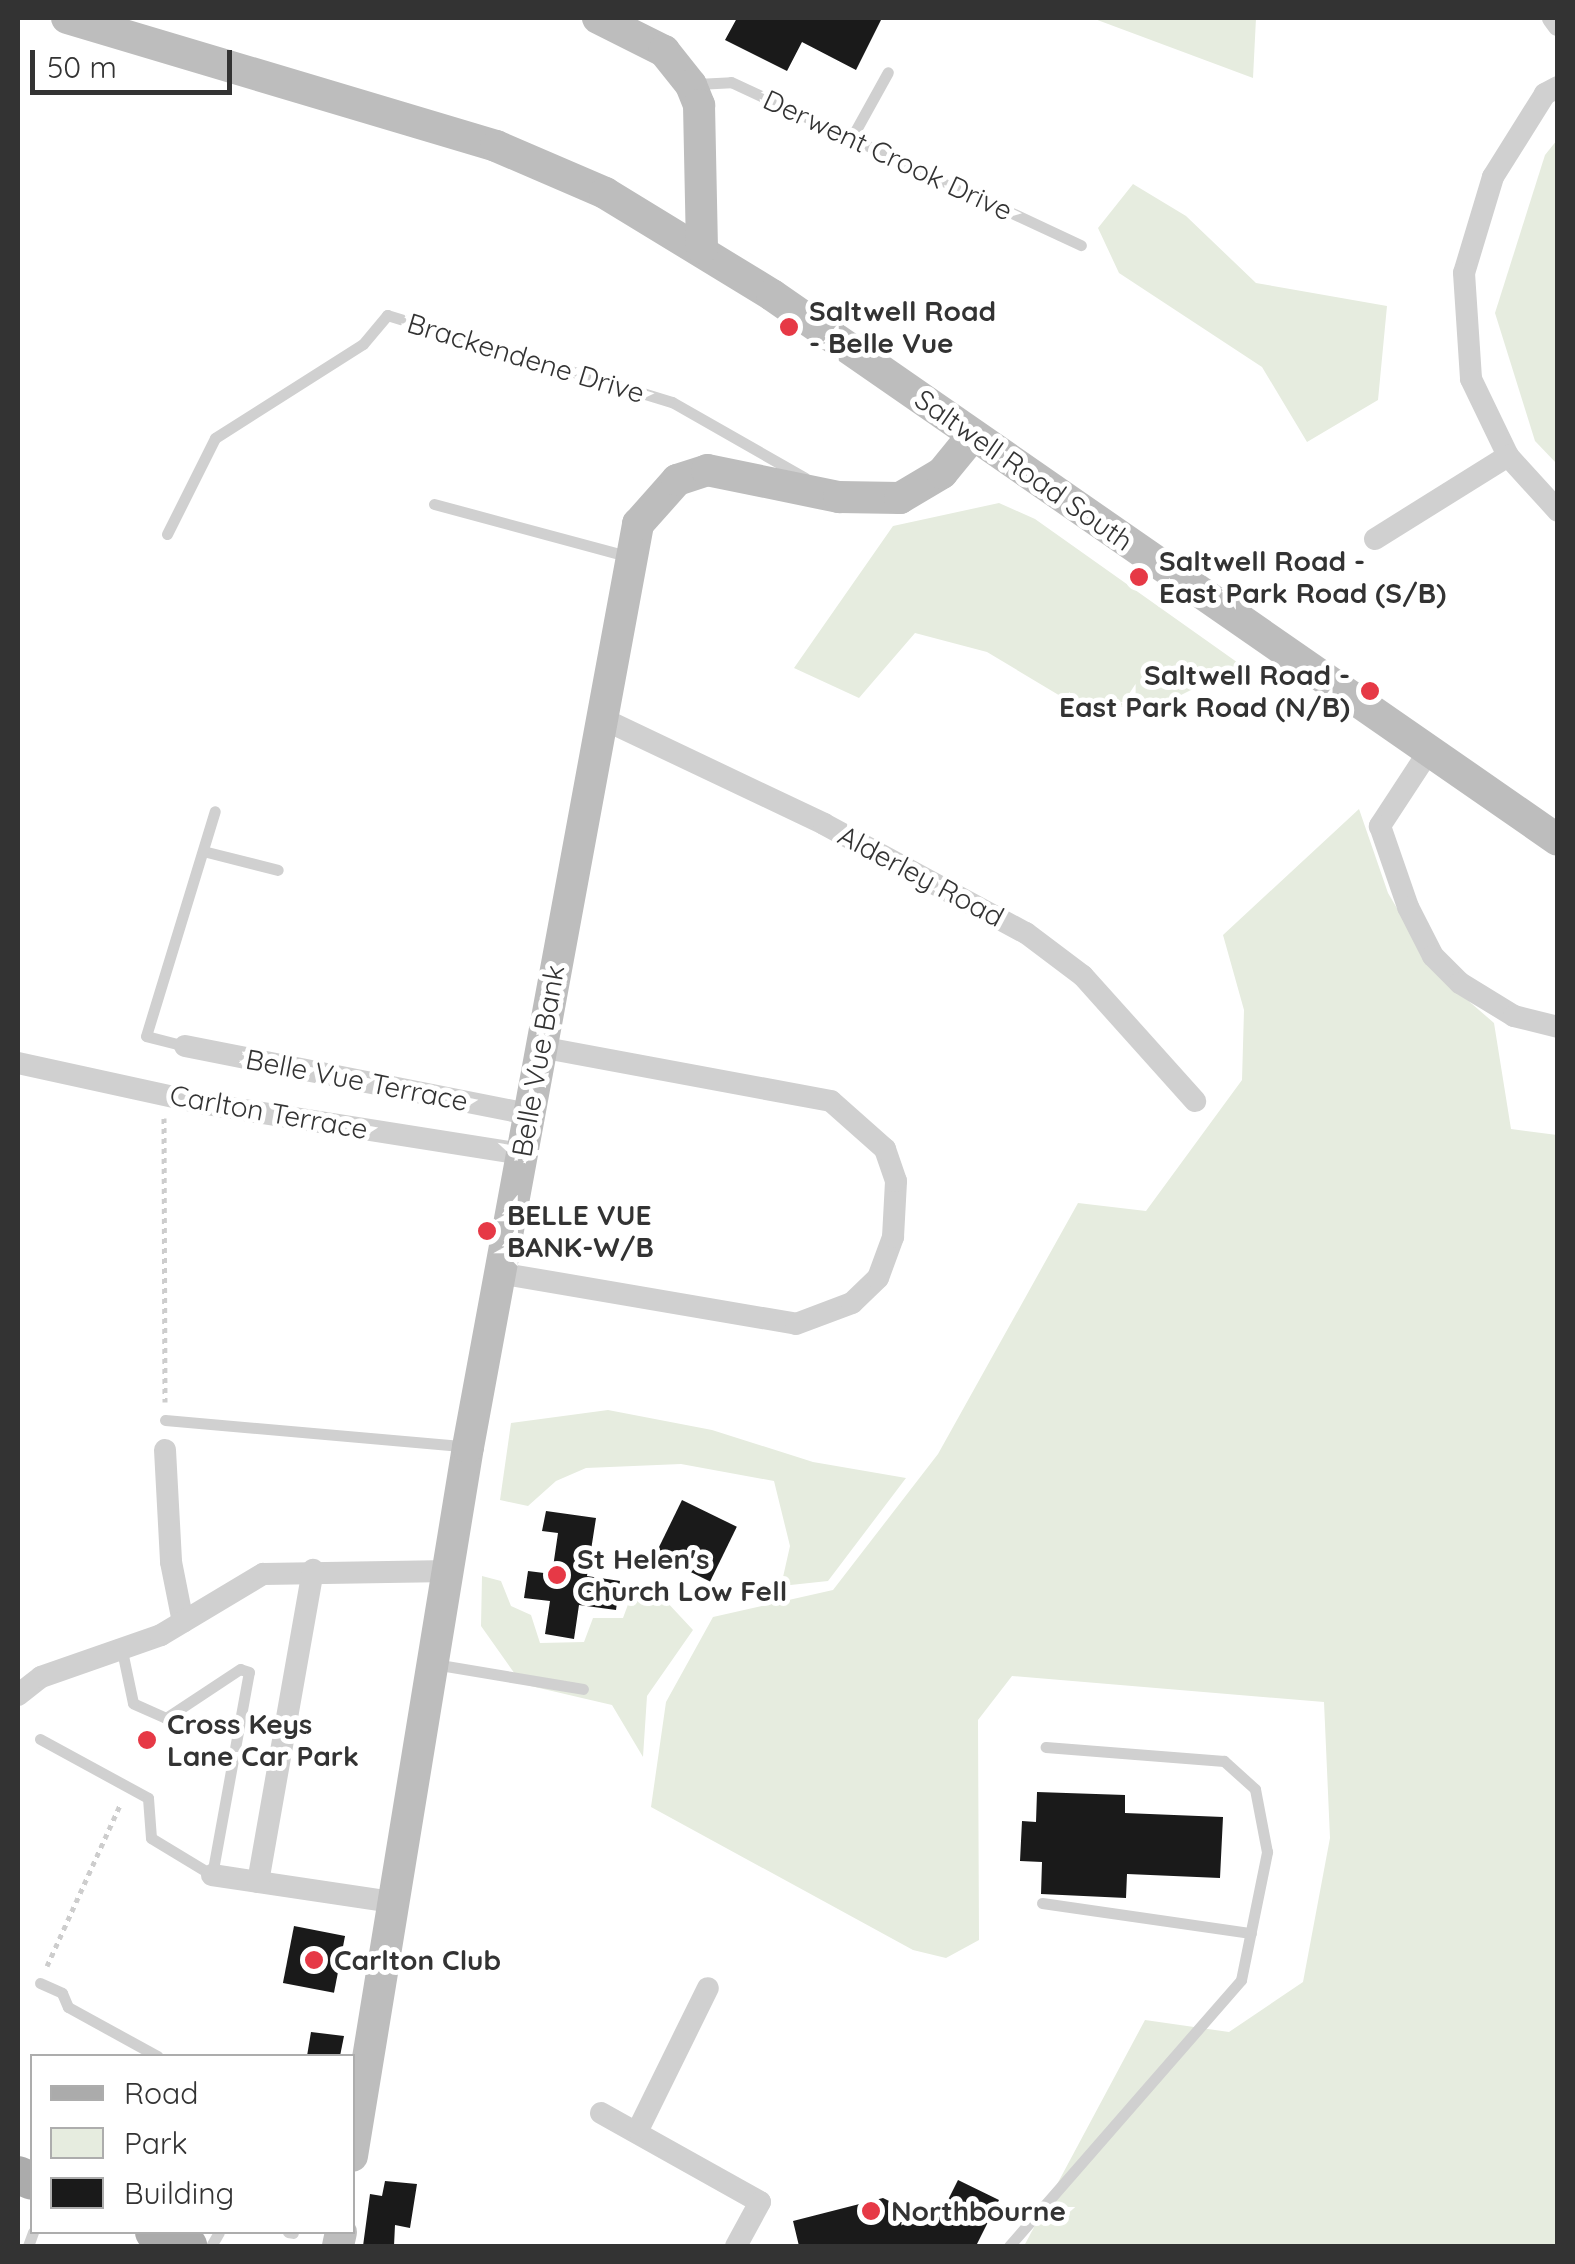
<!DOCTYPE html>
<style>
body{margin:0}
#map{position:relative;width:1575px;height:2264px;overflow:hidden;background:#fff;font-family:Quicksand,sans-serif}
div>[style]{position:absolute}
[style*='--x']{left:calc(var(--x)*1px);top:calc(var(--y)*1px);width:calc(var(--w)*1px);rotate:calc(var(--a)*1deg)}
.green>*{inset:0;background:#e6ecdf}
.building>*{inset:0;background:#1a1a1a;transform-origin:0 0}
.path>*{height:5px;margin-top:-2.5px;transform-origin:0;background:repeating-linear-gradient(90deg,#cdcdcd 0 5px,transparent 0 10px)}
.lane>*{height:11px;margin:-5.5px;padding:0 5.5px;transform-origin:5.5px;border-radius:5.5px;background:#d0d0d0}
.street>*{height:22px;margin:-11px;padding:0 11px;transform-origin:11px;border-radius:11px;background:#d0d0d0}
.secondary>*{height:32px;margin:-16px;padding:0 16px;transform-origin:16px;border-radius:16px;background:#bdbdbd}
.primary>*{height:38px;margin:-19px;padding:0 19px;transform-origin:19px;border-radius:19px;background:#ababab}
.dots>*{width:28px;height:28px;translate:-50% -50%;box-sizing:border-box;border:5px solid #fff;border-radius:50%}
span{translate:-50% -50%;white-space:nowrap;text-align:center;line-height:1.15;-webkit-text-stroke:10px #fff;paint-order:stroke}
.street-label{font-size:28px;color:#333}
.poi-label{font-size:28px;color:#333;font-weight:700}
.left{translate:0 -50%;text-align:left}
.right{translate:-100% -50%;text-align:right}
.frame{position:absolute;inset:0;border:20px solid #333;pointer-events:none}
.legend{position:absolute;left:30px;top:2054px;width:325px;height:180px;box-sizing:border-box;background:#fff;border:2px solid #adadad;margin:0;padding:12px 18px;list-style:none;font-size:30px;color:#333}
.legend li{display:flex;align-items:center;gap:20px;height:50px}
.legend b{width:50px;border:2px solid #adadad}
.scale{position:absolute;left:30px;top:50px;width:202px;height:45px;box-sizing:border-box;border:5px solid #333;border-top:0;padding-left:12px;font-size:30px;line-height:35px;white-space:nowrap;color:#333;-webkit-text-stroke:8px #fff;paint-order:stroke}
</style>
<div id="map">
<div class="green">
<i style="clip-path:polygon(1092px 18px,1256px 18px,1253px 78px)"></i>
<i style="clip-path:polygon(1557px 140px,1557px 464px,1535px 441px,1495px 313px,1545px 155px)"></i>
<i style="clip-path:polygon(1133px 184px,1186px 216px,1256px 283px,1387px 306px,1378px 400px,1307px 442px,1262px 367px,1119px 273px,1098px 228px)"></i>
<i style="clip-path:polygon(999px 503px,1035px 519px,1241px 665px,1149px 711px,1062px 697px,987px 652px,915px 633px,859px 698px,794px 668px,893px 526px)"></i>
<i style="clip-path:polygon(1359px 809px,1388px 893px,1434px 971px,1494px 1023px,1511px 1129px,1557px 1135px,1557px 2246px,1024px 2246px,1145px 2020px,1229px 2032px,1303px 1982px,1330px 1838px,1324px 1702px,1012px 1676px,978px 1720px,979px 1940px,946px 1958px,913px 1950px,651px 1807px,666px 1702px,713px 1617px,833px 1590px,938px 1454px,1078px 1203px,1146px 1211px,1242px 1080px,1244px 1010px,1223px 935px)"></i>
<i style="clip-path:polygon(608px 1410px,712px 1430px,813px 1462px,906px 1478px,828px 1581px,781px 1586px,790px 1546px,774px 1481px,681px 1464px,586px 1468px,556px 1481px,528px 1506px,500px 1500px,511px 1423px)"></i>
<i style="clip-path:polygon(482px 1576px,501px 1581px,511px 1606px,531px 1615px,540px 1643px,584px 1642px,593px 1618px,623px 1618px,633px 1591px,665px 1600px,693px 1630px,647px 1696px,643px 1757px,612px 1705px,522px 1684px,481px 1626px)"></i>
</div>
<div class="building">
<i style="clip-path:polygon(737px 18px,882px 18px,856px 70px,802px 42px,787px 71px,725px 40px)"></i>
<i style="left:682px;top:1500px;width:61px;height:61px;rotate:26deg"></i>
<i style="clip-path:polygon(546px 1511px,596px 1518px,587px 1576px,620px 1581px,616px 1610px,579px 1605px,574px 1639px,545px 1634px,550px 1601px,524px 1598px,528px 1571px,552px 1574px,558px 1533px,542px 1531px)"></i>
<i style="clip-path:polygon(1037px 1792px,1125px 1795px,1125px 1813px,1223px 1817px,1220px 1878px,1127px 1874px,1126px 1898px,1041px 1894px,1042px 1862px,1020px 1861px,1022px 1821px,1036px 1822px)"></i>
<i style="left:294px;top:1926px;width:52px;height:58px;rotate:11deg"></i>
<i style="clip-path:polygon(311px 2032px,344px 2036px,340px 2056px,307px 2056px)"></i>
<i style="clip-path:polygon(958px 2180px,999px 2200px,977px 2244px,982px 2246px,799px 2246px,793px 2221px,883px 2198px,936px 2224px)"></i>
<i style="clip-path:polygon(385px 2181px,417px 2184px,410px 2228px,395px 2225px,394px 2246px,363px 2246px,370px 2194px,382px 2196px)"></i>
</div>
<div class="path">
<i style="--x:164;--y:1118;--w:284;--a:89.8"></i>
<i style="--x:47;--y:1966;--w:179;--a:-65.6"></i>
</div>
<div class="lane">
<i style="--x:697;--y:84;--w:34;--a:-3"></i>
<i style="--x:731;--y:82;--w:386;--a:25"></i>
<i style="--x:852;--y:137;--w:74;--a:-61"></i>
<i style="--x:434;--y:504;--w:203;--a:15.1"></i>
<i style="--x:167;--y:534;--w:107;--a:-63.4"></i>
<i style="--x:215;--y:438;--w:175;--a:-32.4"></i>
<i style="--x:363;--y:344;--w:38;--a:-50"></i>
<i style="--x:387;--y:315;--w:298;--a:17"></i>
<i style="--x:672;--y:402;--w:153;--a:29.7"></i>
<i style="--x:203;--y:851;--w:77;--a:14.2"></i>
<i style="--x:185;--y:1046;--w:40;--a:-165.6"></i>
<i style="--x:146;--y:1036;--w:235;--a:-73"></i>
<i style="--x:165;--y:1420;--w:300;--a:5"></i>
<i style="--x:434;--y:1664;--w:151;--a:9.5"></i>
<i style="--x:40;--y:1739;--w:123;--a:28.6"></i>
<i style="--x:148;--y:1798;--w:40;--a:85.7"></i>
<i style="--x:151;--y:1838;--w:71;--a:31.2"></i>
<i style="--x:212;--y:1875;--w:206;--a:-79.7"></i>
<i style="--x:249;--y:1672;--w:9;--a:-162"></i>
<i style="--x:240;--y:1669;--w:89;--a:146.5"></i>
<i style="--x:166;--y:1718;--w:36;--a:-156"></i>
<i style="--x:133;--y:1703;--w:53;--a:-101.9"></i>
<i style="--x:1042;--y:1903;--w:211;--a:8.2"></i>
<i style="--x:40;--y:1983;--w:24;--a:24"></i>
<i style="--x:62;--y:1993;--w:15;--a:67"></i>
<i style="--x:68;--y:2007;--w:102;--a:28.8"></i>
<i style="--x:288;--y:2232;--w:5;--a:11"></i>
<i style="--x:28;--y:2246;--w:15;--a:-70"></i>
<i style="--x:211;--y:2246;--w:16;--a:-60"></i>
<i style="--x:1009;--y:2246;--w:353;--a:-48.9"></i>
<i style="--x:1241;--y:1980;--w:131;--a:-78.5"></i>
<i style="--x:1267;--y:1852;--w:64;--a:-100.8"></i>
<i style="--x:1255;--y:1789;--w:42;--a:-137.9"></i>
<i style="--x:1224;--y:1761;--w:179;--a:-175.5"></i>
</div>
<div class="street">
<i style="--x:1553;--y:18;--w:9;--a:54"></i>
<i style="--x:1558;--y:87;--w:15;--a:152"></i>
<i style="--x:1545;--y:94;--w:98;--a:122.1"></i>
<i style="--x:1493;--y:177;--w:100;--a:106.8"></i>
<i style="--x:1464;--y:273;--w:106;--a:86.2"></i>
<i style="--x:1471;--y:379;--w:85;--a:64.3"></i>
<i style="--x:1508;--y:456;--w:74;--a:47.7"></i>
<i style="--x:1375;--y:539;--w:157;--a:-32"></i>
<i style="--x:599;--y:717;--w:249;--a:25.4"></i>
<i style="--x:824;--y:824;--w:230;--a:28.4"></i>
<i style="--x:1026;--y:933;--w:71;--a:37"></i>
<i style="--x:1083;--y:976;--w:168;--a:48.1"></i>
<i style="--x:1429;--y:751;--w:90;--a:123.2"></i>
<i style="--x:1380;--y:826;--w:86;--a:70.9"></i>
<i style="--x:1408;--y:907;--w:55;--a:63"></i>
<i style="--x:1433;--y:956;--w:38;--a:45"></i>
<i style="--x:1460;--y:983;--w:63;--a:31.4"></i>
<i style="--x:1514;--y:1016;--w:45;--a:14"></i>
<i style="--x:185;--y:1046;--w:351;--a:11.2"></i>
<i style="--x:18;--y:1063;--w:192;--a:12.3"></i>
<i style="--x:206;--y:1104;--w:319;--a:9"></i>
<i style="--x:499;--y:1273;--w:301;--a:9.7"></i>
<i style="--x:796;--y:1324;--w:60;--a:-20.6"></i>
<i style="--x:852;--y:1303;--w:36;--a:-44"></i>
<i style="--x:878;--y:1278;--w:44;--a:-69.9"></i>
<i style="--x:893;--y:1237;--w:56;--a:-86.9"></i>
<i style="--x:896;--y:1181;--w:34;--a:-109"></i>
<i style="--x:885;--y:1149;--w:72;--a:-138.4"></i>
<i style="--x:831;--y:1101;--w:296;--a:-169.5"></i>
<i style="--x:165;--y:1450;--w:112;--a:86.9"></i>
<i style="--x:171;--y:1562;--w:61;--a:78.7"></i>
<i style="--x:18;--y:1695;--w:29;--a:-38"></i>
<i style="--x:41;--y:1677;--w:127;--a:-19.3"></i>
<i style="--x:161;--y:1635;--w:119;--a:-30.9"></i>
<i style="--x:263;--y:1574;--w:187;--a:-0.9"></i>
<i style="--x:212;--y:1875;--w:183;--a:8.5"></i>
<i style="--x:258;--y:1882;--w:317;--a:-80"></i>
<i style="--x:601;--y:2113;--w:182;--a:29.2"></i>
<i style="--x:760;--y:2202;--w:50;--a:118.6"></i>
<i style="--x:638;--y:2130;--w:158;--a:-63.8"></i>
</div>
<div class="secondary">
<i style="--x:67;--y:18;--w:448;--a:16.6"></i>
<i style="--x:496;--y:146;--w:119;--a:23.3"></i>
<i style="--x:605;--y:193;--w:196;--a:31.4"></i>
<i style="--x:772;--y:295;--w:956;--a:34.74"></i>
<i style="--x:598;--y:18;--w:74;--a:26.6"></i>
<i style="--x:664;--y:51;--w:43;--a:51.5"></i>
<i style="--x:691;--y:85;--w:22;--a:68"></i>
<i style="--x:699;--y:105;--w:143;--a:88.8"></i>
<i style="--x:352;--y:2156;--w:718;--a:-80.71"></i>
<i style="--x:468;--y:1447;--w:939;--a:-79.56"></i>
<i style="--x:638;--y:524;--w:59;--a:-48.4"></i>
<i style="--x:677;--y:480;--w:32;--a:-18"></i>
<i style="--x:707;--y:470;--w:135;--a:11.6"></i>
<i style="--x:839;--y:497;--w:61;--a:0.9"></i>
<i style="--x:900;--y:498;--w:49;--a:-30.8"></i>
<i style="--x:942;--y:473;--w:49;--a:-50.8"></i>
<i style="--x:338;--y:2246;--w:14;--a:-78"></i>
</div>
<div class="primary">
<i style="--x:18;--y:2175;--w:15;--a:23"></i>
<i style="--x:154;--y:2232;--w:37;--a:22"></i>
</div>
<div class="dots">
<i style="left:789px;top:327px;background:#e63946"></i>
<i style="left:1139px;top:577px;background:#e63946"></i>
<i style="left:1370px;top:691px;background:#e63946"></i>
<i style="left:487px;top:1231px;background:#e63946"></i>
<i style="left:557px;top:1575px;background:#e63946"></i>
<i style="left:147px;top:1740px;background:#e63946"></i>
<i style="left:314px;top:1960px;background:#e63946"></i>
<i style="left:871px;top:2211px;background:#e63946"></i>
</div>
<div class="street-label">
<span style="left:888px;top:155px;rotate:25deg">Derwent Crook Drive</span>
<span style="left:526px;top:358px;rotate:17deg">Brackendene Drive</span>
<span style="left:1024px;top:470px;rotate:35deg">Saltwell Road South</span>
<span style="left:921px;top:876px;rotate:28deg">Alderley Road</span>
<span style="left:538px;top:1061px;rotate:-80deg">Belle Vue Bank</span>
<span style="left:357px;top:1080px;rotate:11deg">Belle Vue Terrace</span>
<span style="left:269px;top:1112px;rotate:10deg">Carlton Terrace</span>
</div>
<div class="poi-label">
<span class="left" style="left:809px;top:327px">Saltwell Road<br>- Belle Vue</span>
<span class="left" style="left:1159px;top:577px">Saltwell Road -<br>East Park Road (S/B)</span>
<span class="right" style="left:1350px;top:691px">Saltwell Road -<br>East Park Road (N/B)</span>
<span class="left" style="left:507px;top:1231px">BELLE VUE<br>BANK-W/B</span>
<span class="left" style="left:577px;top:1575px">St Helen's<br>Church Low Fell</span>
<span class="left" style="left:167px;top:1740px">Cross Keys<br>Lane Car Park</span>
<span class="left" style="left:334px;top:1960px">Carlton Club</span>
<span class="left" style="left:891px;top:2211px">Northbourne</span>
</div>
<div class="frame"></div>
<ul class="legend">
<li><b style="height:12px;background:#ababab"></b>Road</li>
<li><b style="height:28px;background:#e6ecdf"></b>Park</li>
<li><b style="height:28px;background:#1a1a1a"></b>Building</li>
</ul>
<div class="scale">50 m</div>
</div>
